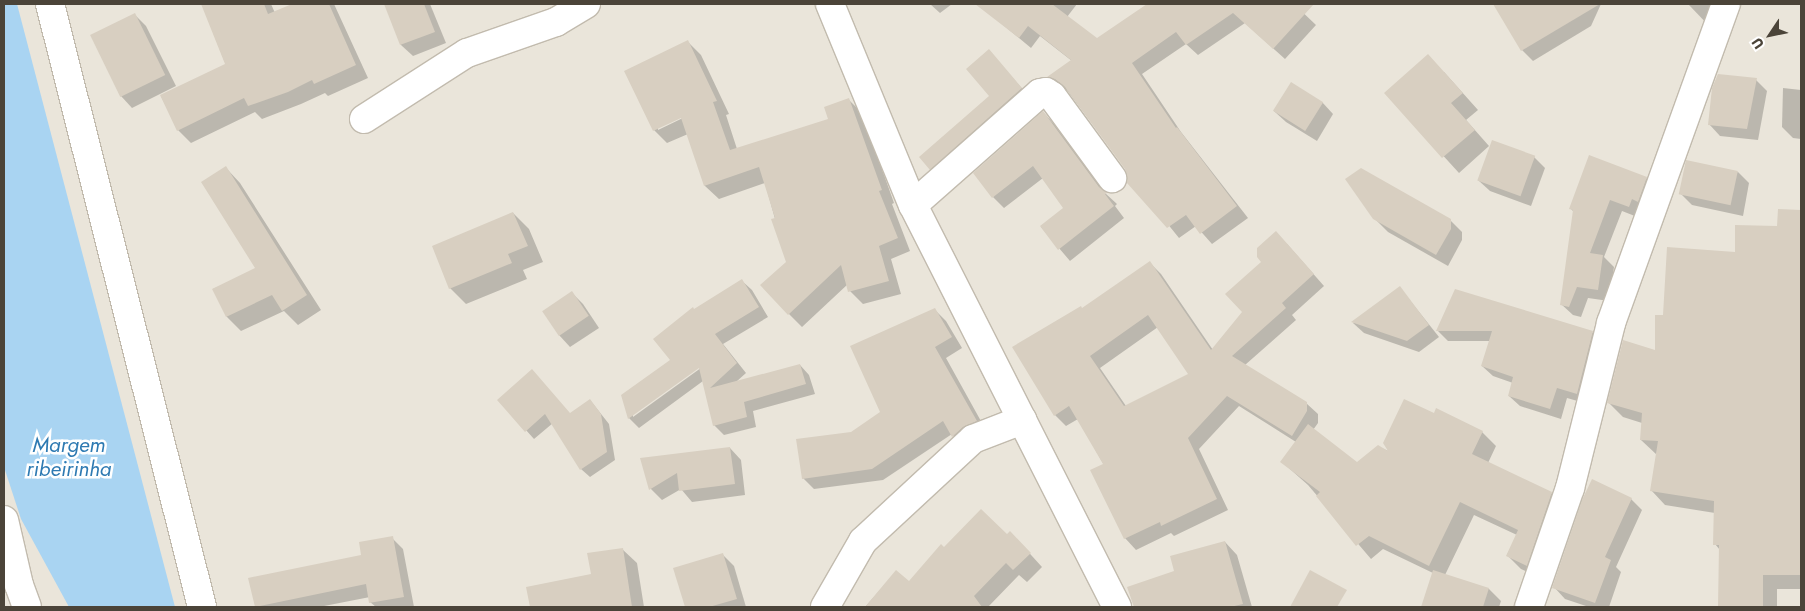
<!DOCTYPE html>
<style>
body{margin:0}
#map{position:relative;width:1805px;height:611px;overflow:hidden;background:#f6f3ec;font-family:Jost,sans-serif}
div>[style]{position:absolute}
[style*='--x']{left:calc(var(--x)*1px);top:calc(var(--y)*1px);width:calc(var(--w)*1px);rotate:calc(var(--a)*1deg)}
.residential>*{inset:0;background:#eae5da;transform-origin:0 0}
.water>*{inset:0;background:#a9d4f2}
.shadow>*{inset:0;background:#0003}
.building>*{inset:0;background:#d8cfc1;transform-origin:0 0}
.roads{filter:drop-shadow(1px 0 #c2bbae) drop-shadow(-1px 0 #c2bbae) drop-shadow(0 1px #c2bbae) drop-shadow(0 -1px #c2bbae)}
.minor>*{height:28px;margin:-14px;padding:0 14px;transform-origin:14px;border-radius:14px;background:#fff}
span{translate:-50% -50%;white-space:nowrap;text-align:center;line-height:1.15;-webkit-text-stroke:5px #fff;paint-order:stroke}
.water-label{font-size:21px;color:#2e7ab2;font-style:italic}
.frame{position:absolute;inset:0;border:5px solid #4b4439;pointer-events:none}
.north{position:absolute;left:1745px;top:10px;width:50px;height:50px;-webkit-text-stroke:4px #fff;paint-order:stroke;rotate:236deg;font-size:14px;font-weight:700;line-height:20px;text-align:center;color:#4b4439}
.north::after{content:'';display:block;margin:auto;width:18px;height:22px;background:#4b4439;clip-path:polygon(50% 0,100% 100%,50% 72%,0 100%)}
</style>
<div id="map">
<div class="residential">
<i style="left:4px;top:4px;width:1797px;height:603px"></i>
</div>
<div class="water">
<i style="clip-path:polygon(4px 4px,17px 4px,175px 607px,69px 607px,21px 519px,4px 467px)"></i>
</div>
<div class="shadow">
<i style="clip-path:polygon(202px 4px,271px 4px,275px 13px,295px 4px,334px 4px,368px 78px,328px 96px,325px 93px,301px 104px,262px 119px,255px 112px,191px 143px,178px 130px,161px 96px,226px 65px)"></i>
<i style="clip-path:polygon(385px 4px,430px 4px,446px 43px,413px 56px,401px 45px)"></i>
<i style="clip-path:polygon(930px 4px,952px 4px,940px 13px)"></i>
<i style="clip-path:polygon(990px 4px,1077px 4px,1067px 17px,1097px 40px,1158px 4px,1294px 4px,1316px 25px,1285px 59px,1245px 23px,1198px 55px,1186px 44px,1142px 74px,1181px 132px,1248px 218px,1212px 244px,1196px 226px,1179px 238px,1129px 176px,1126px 168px,1067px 90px,1059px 88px,1049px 77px,1072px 61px,1040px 36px,1031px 48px,985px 10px)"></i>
<i style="clip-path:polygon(1495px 4px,1601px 4px,1591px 26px,1533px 61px,1522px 50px)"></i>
<i style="clip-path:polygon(1688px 4px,1734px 4px,1713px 30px)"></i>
<i style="clip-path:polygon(134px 14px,146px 26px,176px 86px,132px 108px,121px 96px)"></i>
<i style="clip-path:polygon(evenodd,688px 42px,701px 55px,729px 114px,726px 115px,737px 149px,830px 120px,849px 100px,862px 113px,894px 203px,892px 204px,910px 251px,891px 259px,901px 294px,863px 304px,850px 291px,848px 284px,802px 327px,789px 314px,787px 262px,765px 183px,719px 199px,705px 186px,688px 134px,667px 143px,654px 130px,688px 42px,686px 114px,687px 116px,658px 130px,658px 127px,686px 114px)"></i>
<i style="clip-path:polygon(989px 51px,1032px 100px,942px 180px,930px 169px,991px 96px)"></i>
<i style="clip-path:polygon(1444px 72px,1478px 110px,1466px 120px,1489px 146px,1459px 173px,1386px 93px)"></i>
<i style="clip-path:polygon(1756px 80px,1767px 91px,1758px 140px,1720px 136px,1709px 124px)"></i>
<i style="clip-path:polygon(1783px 88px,1801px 90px,1801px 139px,1793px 138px,1782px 127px)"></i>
<i style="clip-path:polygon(1322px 102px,1333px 114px,1317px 141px,1286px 122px,1274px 111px)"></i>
<i style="clip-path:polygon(1043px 112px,1054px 124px,1105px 193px,1117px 204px,1115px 206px,1124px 218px,1070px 261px,1041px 227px,1065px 208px,1043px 178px,1004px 208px,993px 197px)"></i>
<i style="clip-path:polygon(1534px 157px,1545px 168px,1531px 206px,1490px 191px,1478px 180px)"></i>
<i style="clip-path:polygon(226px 168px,240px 183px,321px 310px,298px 325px,284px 311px,241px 331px,227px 317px,213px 289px,257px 269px)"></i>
<i style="clip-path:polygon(1738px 172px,1749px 183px,1743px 216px,1692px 205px,1681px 194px)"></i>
<i style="clip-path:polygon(1646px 178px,1658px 189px,1640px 218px,1622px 211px,1604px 257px,1614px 267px,1609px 301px,1588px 298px,1581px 317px,1573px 315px,1561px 304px,1574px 212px,1570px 208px)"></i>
<i style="clip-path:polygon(1779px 210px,1801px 211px,1801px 589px,1777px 589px,1777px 607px,1719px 607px,1720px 550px,1715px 544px,1715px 513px,1665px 505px,1651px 490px,1657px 455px,1641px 440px,1642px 423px,1623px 417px,1609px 403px,1657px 352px,1664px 317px,1736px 253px,1778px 228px)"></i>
<i style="clip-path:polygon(513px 213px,529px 229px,543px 262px,523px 270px,527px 279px,466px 304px,450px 288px)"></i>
<i style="clip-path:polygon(1376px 220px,1450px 220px,1462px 232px,1462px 240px,1448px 266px,1388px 232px)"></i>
<i style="clip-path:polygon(evenodd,1287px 244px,1324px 286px,1292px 315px,1296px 320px,1245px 365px,1306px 403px,1318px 414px,1318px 423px,1313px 430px,1357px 464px,1379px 447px,1393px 453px,1434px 414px,1482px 432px,1496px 446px,1488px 463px,1551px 493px,1565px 507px,1540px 578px,1521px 569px,1507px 555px,1517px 535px,1474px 515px,1445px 575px,1489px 589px,1501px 601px,1499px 607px,1422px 607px,1433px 573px,1383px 549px,1371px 559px,1308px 485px,1282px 462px,1296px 442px,1239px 406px,1199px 449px,1228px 510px,1174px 536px,1171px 533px,1136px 550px,1125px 538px,1104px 465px,1078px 419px,1066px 426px,1055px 415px,1014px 347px,1082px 309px,1150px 263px,1161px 274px,1213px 350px,1244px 312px,1287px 244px,1158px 327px,1190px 374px,1126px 406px,1100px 368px,1158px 327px)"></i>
<i style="clip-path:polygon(evenodd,742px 281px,752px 290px,768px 317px,723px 344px,746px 373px,736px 382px,800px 365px,809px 375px,815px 394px,753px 411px,756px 427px,724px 435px,714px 425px,703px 381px,639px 428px,629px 418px,622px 396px,671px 361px,694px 310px,742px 281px,703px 363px,705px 365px,633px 417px,633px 414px,703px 363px)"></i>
<i style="clip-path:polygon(1400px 288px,1439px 337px,1419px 352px,1364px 333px,1353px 323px)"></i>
<i style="clip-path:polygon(572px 293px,583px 304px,599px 328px,570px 347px,559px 335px,544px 311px)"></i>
<i style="clip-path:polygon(934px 309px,946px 321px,962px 348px,946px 358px,987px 432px,964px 447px,952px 434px,883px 480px,814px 489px,803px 478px,851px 433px,882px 412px)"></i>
<i style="clip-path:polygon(1437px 330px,1592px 332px,1603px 343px,1588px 404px,1567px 398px,1561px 419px,1520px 406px,1509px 396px,1513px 383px,1493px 376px,1482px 366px,1490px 341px,1448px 341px)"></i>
<i style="clip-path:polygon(499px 400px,570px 414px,590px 400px,609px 424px,615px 460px,590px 477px,581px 469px,553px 423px,534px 439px)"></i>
<i style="clip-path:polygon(730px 448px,741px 460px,745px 495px,692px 502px,681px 489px,662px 500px,651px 489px,641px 459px)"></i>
<i style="clip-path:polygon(1631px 499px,1642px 510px,1616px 567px,1621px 572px,1609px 607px,1589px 607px,1565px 599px,1554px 587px)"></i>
<i style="clip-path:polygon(1006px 535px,1022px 545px,1042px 567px,1027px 582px,1019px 575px,988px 607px,865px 607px,896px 572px,909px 583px,944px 549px)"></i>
<i style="clip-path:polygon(392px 538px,403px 549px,414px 607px,376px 607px,370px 602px,370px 597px,319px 607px,256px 607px,250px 579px,363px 556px)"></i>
<i style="clip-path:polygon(1225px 542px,1237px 555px,1252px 607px,1135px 607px,1128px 588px,1176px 572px)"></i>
<i style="clip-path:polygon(622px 549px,637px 563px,644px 607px,531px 607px,527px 588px,592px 575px)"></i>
<i style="clip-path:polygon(723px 555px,734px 566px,746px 607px,686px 607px,675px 569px)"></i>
</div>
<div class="building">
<i style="clip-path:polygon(201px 4px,264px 4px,268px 14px,292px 4px,329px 4px,356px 65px,314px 84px,312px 80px,288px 92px,248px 106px,244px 98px,177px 131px,160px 95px,225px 64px)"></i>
<i style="clip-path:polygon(384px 4px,424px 4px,435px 32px,400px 45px)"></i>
<i style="clip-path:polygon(975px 4px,1052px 4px,1097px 38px,1147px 4px,1314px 4px,1273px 49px,1233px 13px,1186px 45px,1176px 32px,1132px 63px,1176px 128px,1177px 127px,1237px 206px,1200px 234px,1186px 215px,1167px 228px,1127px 183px,1127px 176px,1125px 169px,1065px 87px,1055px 79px,1047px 77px,1071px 60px,1028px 26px,1019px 38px)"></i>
<i style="clip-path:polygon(1493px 4px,1600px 4px,1521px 51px)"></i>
<i style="left:135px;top:13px;width:69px;height:50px;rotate:64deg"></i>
<i style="clip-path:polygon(688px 40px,717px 101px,713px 102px,730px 150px,828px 119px,824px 107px,849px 98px,882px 190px,879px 191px,898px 238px,879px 246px,889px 281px,848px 292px,841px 265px,788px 315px,760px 285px,786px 262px,771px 219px,775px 218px,759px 167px,704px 186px,681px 118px,653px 131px,624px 71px)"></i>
<i style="clip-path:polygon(989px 49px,1022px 88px,930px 170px,919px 157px,989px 96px,966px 69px)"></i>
<i style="clip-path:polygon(1428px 54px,1463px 93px,1451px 103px,1475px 130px,1442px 158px,1384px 93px)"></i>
<i style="clip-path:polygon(1718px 74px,1757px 78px,1747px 129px,1708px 125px,1712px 88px)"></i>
<i style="left:1291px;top:82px;width:38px;height:34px;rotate:32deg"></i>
<i style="clip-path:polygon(1043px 111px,1099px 187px,1107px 193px,1105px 194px,1114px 206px,1058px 250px,1040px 226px,1063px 208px,1033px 166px,992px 198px,973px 173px)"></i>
<i style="left:1492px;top:140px;width:46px;height:43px;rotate:20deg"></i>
<i style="clip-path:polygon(1589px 155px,1647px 177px,1638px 202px,1632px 199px,1629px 207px,1610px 200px,1590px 253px,1603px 255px,1598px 290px,1577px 287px,1569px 307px,1560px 305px,1573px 210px,1569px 209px)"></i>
<i style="left:1686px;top:160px;width:53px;height:35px;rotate:12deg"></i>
<i style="clip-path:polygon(226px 166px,307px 295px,282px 311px,272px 295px,226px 317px,212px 289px,255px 268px,201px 182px)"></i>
<i style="clip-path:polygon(1361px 168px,1451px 219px,1451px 229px,1436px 255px,1373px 219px,1345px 179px)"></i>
<i style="clip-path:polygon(1778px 209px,1801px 210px,1801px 575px,1763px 575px,1763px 607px,1718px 607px,1719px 545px,1713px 545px,1714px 501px,1650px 491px,1658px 441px,1640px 440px,1642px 413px,1607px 403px,1623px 340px,1655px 350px,1655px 315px,1663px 315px,1667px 247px,1735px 252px,1735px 225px,1777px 226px)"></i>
<i style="clip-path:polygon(513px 212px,528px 246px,508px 254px,512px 263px,449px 289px,432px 246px)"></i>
<i style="clip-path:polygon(evenodd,1276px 231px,1314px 274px,1282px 303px,1286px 308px,1232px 356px,1307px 402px,1307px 411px,1292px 436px,1227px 396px,1188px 438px,1217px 499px,1161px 526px,1160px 522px,1124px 539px,1090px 470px,1103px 464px,1069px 406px,1054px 416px,1012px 347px,1081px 306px,1082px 308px,1150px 261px,1211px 350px,1242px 312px,1225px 294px,1261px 262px,1257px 257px,1257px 248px,1276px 231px,1148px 315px,1188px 374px,1124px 406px,1090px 356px,1148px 315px)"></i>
<i style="clip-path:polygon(742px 279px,759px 307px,715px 334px,737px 363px,710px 388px,800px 364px,806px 384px,744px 402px,747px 417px,713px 426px,699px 368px,628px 419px,621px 395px,670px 360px,653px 339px,693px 307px,694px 309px)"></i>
<i style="clip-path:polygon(1400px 286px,1429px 325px,1407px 341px,1351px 322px)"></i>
<i style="clip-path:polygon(1455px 289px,1593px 331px,1577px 394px,1557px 388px,1550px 409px,1508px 396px,1513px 377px,1481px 366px,1492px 331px,1436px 331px)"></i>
<i style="left:572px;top:291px;width:30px;height:36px;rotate:56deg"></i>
<i style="clip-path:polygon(935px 308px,952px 337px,935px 347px,977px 421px,963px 427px,952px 437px,943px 421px,872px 469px,802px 479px,796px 439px,851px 432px,880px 412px,850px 346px)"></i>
<i style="clip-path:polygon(532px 369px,570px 413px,590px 399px,601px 414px,607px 452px,580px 470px,545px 414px,525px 432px,497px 400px)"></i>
<i style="clip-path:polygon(1404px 399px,1434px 413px,1436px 408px,1483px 431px,1472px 454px,1552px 492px,1527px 566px,1506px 556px,1518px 530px,1460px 502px,1429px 566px,1369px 536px,1356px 546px,1316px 496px,1320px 492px,1280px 462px,1308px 424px,1357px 462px,1378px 445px,1388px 451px,1383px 443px)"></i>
<i style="clip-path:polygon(730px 447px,735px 484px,679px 491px,677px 473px,649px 490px,640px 458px)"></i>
<i style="clip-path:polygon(1592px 479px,1632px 498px,1605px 557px,1611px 560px,1595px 603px,1552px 588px,1582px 500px)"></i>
<i style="clip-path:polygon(981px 509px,1007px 534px,1010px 531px,1031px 553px,1013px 570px,1006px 563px,974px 596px,982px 607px,865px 607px,896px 570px,909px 581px,941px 544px,944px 547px)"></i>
<i style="clip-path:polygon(393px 536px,404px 597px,369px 603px,366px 584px,255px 607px,248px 578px,361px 555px,359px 542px)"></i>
<i style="clip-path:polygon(1225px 541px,1243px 604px,1230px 607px,1134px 607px,1127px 587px,1174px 571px,1170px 556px)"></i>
<i style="clip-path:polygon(623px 548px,632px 607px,530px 607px,526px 587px,591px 574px,587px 553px)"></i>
<i style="clip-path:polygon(723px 553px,737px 599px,709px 607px,685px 607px,673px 568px)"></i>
<i style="clip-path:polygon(1310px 570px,1347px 590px,1337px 607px,1290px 607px)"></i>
<i style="clip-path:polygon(1433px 570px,1489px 588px,1483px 607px,1421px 607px)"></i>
</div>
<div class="roads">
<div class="minor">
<i style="--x:50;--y:4;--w:622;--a:75.85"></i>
<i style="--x:830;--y:4;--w:217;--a:67.6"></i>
<i style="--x:913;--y:205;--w:451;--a:63.1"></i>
<i style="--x:364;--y:119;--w:122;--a:-32.7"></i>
<i style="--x:467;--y:53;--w:94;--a:-19.2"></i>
<i style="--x:556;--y:22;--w:35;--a:-31"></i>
<i style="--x:913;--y:205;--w:169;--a:-41.4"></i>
<i style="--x:1040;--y:93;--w:6;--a:-9"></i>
<i style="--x:1046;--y:92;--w:7;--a:34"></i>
<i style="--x:1052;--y:96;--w:102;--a:53.8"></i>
<i style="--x:4;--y:520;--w:67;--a:77"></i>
<i style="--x:19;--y:585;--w:23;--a:70"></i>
<i style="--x:825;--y:607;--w:76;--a:-60.1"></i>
<i style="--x:863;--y:541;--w:150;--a:-42.8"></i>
<i style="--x:973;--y:439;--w:53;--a:-21.2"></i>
<i style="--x:1529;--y:607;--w:126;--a:-71"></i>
<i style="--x:1570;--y:488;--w:170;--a:-76"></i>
<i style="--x:1611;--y:323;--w:339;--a:-70.2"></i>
</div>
</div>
<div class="water-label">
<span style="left:69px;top:457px">Margem<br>ribeirinha</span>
</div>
<div class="frame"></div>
<div class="north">U</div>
</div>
